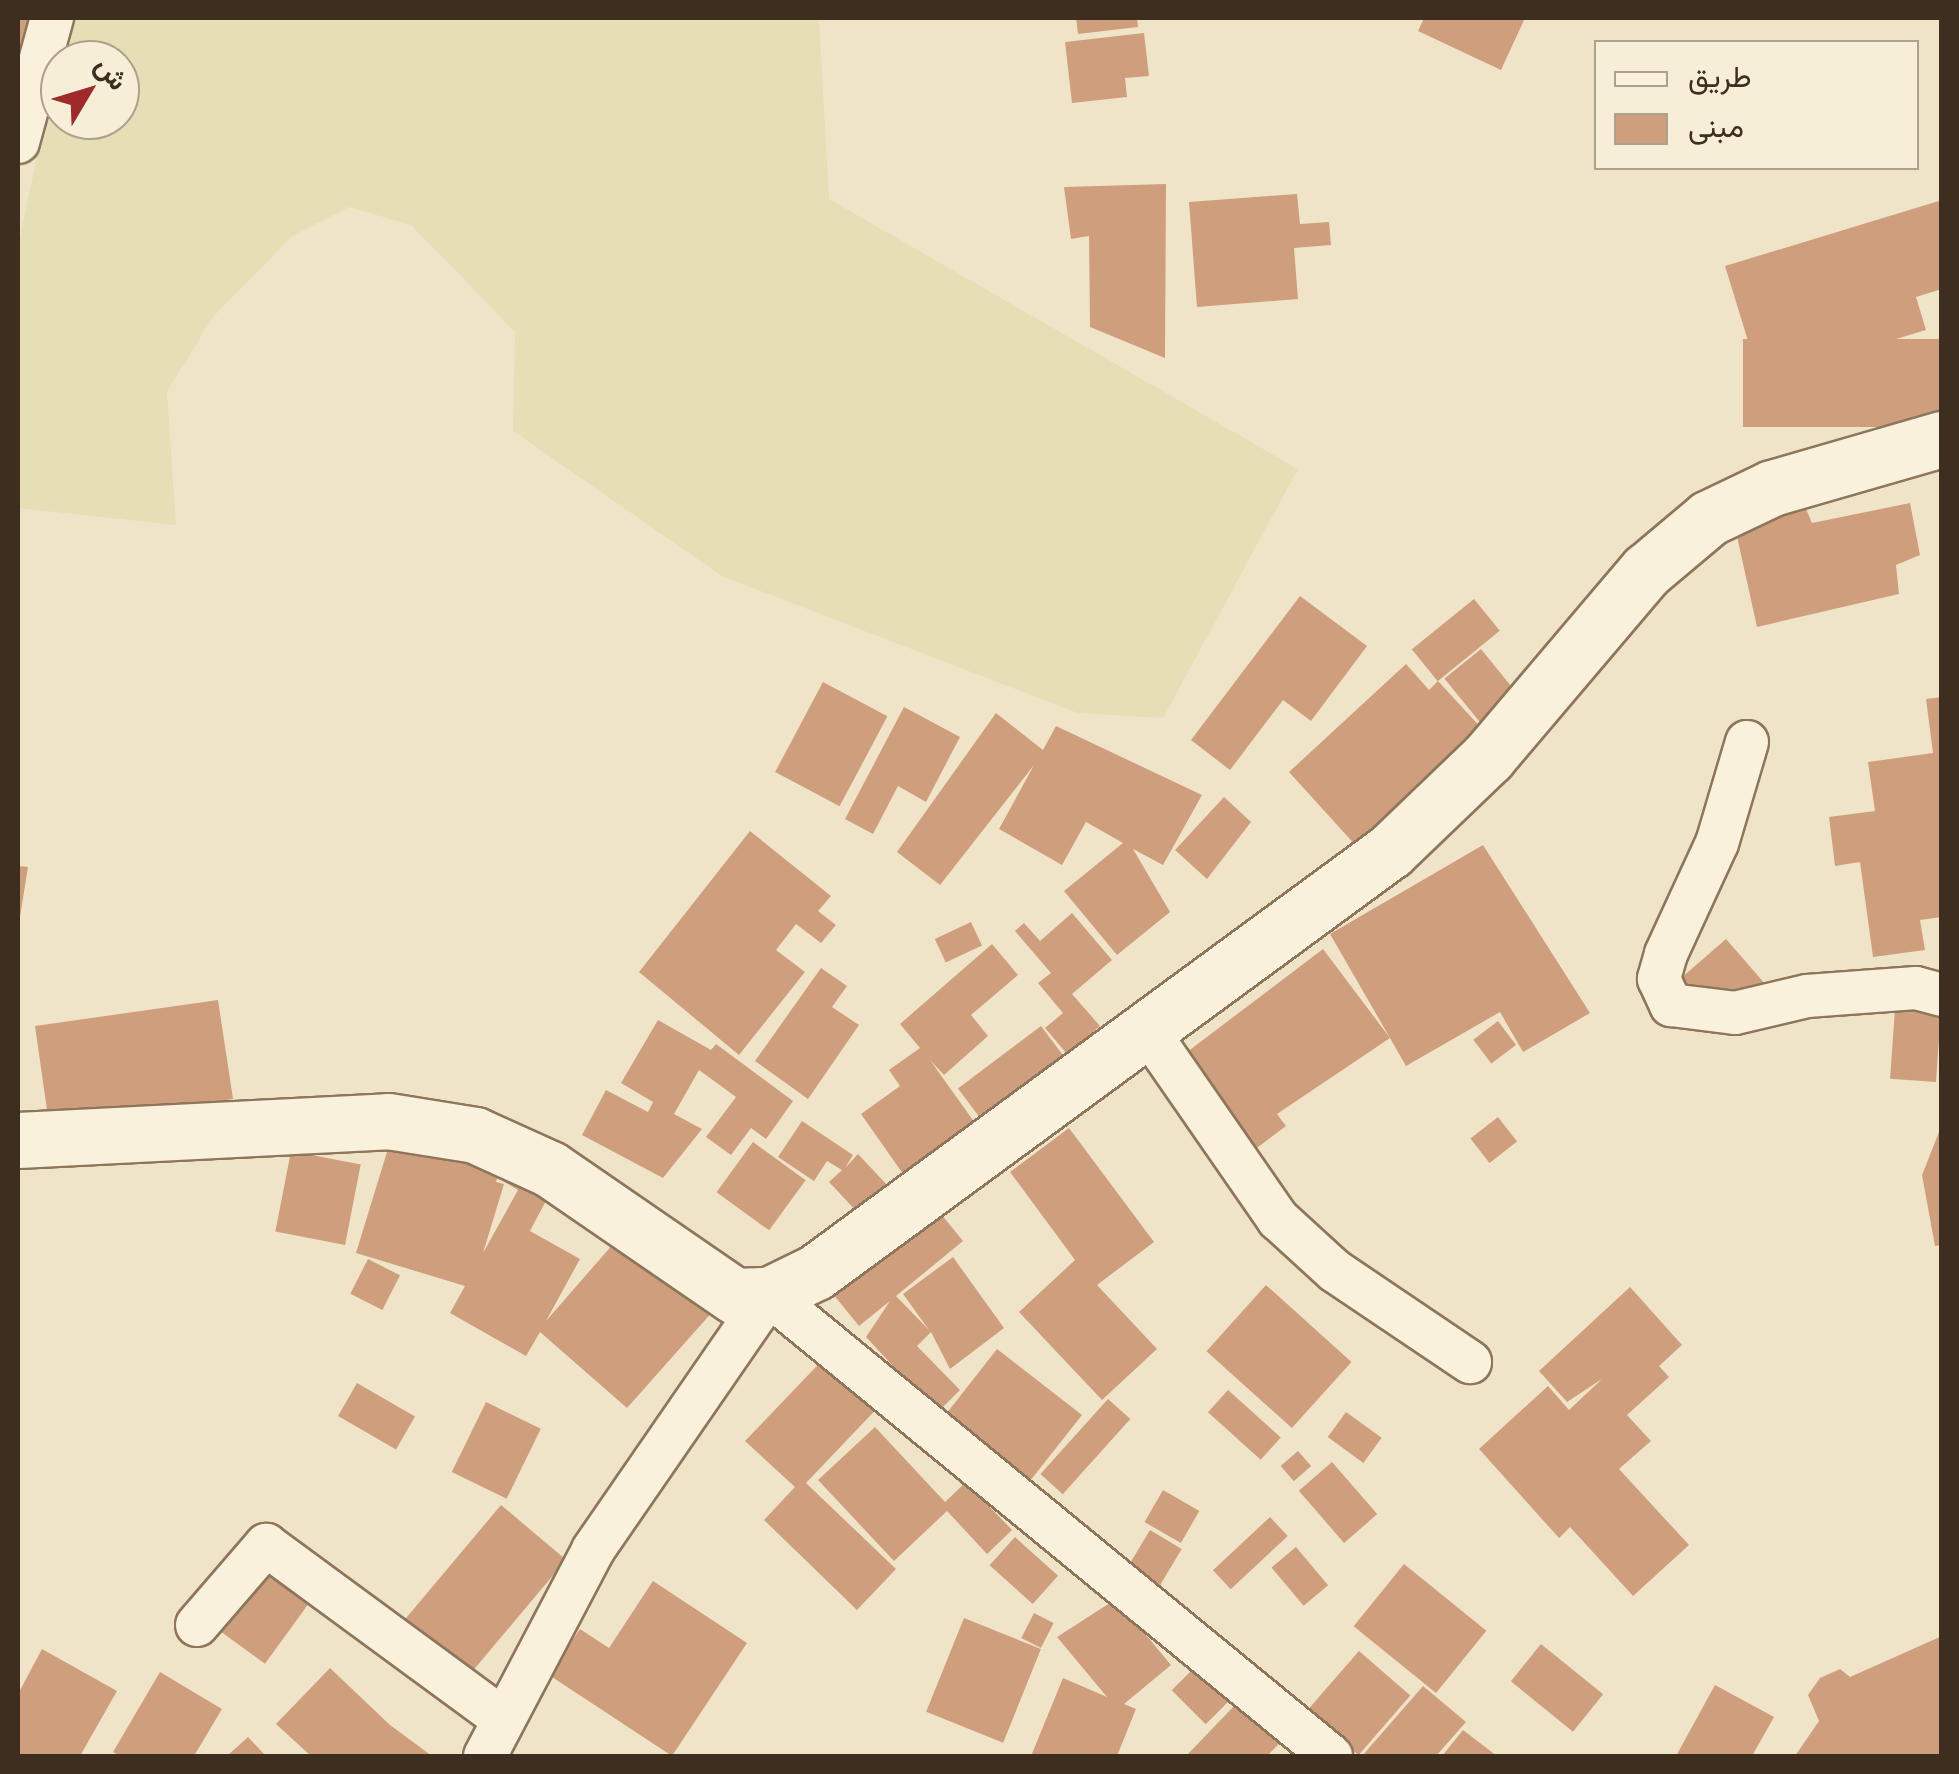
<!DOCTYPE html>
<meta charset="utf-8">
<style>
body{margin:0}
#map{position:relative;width:1959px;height:1774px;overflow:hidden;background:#f0e4c8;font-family:"IBM Plex Serif",Vazirmatn,serif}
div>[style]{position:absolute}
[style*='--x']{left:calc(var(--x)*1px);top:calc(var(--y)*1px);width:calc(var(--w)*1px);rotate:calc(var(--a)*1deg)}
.farmland>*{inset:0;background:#e6deb5}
.building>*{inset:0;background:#cf9f7d;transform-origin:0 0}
.roads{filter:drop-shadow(2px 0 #8d765c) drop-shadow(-2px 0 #8d765c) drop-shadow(0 2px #8d765c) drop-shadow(0 -2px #8d765c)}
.minor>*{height:42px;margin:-21px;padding:0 21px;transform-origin:21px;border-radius:21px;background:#faf1dc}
.tertiary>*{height:55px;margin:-27.5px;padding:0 27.5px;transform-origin:27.5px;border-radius:27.5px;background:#faf1dc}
span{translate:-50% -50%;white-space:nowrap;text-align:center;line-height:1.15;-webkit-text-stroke:8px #f7eed8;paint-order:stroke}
.frame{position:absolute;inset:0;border:20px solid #3d2e20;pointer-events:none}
.legend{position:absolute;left:1594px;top:40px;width:325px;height:130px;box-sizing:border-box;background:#f7eed8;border:2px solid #ada18e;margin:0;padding:12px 18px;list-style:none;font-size:30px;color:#3d2e20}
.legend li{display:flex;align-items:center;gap:20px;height:50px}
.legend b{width:50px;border:2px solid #ada18e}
.north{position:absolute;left:40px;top:40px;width:100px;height:100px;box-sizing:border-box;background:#f7eed8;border:2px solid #ada18e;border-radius:50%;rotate:52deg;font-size:28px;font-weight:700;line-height:40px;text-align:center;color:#3d2e20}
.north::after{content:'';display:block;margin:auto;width:35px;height:45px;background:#9e2a2b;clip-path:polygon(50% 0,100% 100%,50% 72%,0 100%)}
</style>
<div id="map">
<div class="farmland">
<i style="clip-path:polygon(evenodd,66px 18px,819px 18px,829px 199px,1298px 469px,1163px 718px,1078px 713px,722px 576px,513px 431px,515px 332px,411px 225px,349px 207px,292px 236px,212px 318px,167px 392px,176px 525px,18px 508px,18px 247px,66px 18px,60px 60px,120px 60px,120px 120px,60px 120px,60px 60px)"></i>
</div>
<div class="building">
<i style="clip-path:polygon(18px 18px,35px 18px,18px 65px)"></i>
<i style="clip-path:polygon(1076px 18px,1137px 18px,1138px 27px,1078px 34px)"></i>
<i style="clip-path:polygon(1424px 18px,1525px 18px,1501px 70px,1418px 31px)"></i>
<i style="clip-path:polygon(1144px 33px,1149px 76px,1125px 78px,1127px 97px,1072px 103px,1065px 42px)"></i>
<i style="clip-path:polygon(1166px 184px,1165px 358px,1090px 327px,1089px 236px,1071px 239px,1064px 187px)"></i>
<i style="clip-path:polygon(1297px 194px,1300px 224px,1329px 222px,1331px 245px,1294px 248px,1298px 299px,1197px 307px,1189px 202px)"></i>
<i style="clip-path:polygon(1942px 200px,1942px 289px,1916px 297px,1926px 330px,1760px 380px,1725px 266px)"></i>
<i style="left:1942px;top:339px;width:88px;height:199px;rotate:90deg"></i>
<i style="clip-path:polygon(1910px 503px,1920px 555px,1896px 565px,1899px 594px,1757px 627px,1736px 532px,1804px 504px,1812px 523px)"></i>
<i style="clip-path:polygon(1300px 596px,1367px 646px,1311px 721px,1283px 700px,1230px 770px,1191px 740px)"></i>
<i style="left:1474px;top:599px;width:41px;height:80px;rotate:51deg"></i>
<i style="left:1481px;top:649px;width:66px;height:47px;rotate:51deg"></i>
<i style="clip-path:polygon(1406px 664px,1429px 690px,1438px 681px,1485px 732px,1358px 848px,1289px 772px)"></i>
<i style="left:823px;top:682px;width:73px;height:102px;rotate:28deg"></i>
<i style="clip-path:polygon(1942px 697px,1942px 917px,1920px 920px,1925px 950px,1873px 957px,1860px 862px,1835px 866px,1829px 817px,1875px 811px,1868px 762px,1933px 753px,1926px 699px)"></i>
<i style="clip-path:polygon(904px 707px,960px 737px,926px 802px,898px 786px,873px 834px,845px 819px)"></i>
<i style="clip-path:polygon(996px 713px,1043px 750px,1056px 726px,1202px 795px,1163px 865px,1133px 849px,1170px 912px,1117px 955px,1064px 891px,1123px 843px,1086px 822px,1062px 865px,999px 829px,1034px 765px,940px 885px,897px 852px)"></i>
<i style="clip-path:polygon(1224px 797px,1251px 822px,1207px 879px,1175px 850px)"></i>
<i style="clip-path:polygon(750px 831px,831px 896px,818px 911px,836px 925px,821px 943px,796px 924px,776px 950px,805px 972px,739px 1055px,639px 972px)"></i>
<i style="clip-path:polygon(1483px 845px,1590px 1013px,1523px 1052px,1500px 1012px,1406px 1066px,1390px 1038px,1277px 1114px,1286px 1126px,1233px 1166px,1162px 1071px,1323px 949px,1390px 1038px,1330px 934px)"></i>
<i style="clip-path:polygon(18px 866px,28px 867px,20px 917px,18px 917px)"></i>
<i style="clip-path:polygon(1072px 913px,1112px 960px,1072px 994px,1100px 1026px,1067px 1054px,1045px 1028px,1063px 1013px,1038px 983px,1051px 973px,1015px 931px,1024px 923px,1040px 941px)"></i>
<i style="left:971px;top:922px;width:26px;height:40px;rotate:65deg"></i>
<i style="left:1726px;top:939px;width:57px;height:63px;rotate:49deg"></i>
<i style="clip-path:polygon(992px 944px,1018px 975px,971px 1015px,988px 1036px,944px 1075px,930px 1060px,980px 1130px,908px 1181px,861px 1114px,900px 1086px,889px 1070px,920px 1048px,900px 1024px)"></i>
<i style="clip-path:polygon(821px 968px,847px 986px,832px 1007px,859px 1025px,808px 1099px,755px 1061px)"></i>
<i style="left:1896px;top:994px;width:46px;height:85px;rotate:4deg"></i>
<i style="clip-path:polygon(218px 1000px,233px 1099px,101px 1118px,51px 1138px,35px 1026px)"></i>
<i style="clip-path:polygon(658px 1020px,711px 1050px,716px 1044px,793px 1101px,766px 1139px,751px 1128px,731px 1155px,706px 1137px,736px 1097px,699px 1070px,674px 1114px,702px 1129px,663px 1178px,582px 1135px,606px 1090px,648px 1112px,653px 1102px,621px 1083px)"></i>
<i style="left:1498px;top:1021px;width:30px;height:31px;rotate:53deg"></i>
<i style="left:1041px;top:1026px;width:45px;height:104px;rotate:53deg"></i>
<i style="left:1498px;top:1117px;width:31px;height:35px;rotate:52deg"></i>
<i style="clip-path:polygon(802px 1121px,853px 1155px,845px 1168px,858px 1154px,889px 1187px,860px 1215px,829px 1182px,842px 1170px,827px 1161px,814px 1181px,778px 1157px)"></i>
<i style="clip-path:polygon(1941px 1127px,1942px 1245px,1935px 1246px,1922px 1175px)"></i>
<i style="clip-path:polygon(1069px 1128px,1154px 1242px,1097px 1285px,1157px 1349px,1102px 1400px,1019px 1312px,1075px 1260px,1010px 1172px)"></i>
<i style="clip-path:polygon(394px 1129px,502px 1162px,496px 1182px,504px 1184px,483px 1253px,518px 1190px,498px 1178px,511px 1155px,557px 1180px,530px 1231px,580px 1259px,546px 1321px,648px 1204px,738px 1283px,627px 1408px,540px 1332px,526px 1356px,450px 1313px,465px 1286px,356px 1253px)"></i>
<i style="left:753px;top:1142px;width:65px;height:62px;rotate:36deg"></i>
<i style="left:291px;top:1151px;width:71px;height:82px;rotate:11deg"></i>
<i style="clip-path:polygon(937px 1209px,963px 1241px,896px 1296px,929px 1330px,903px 1294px,953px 1257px,1004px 1328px,950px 1369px,931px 1332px,917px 1346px,960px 1390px,938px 1412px,881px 1376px,892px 1365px,866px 1337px,890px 1301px,859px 1326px,833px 1294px)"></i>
<i style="left:368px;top:1259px;width:36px;height:39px;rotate:27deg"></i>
<i style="left:1266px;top:1285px;width:115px;height:89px;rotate:42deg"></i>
<i style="clip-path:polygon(1630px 1287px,1682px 1345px,1659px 1366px,1669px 1377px,1627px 1415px,1651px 1441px,1619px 1469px,1689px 1545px,1633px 1596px,1570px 1527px,1559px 1538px,1479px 1449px,1548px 1386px,1569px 1410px,1602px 1379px,1567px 1402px,1539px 1371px)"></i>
<i style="clip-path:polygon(834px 1348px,887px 1398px,806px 1483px,896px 1569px,857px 1610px,764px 1520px,795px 1487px,745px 1441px)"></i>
<i style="clip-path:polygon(997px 1349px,1082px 1415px,1015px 1500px,946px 1414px)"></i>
<i style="left:357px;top:1383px;width:67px;height:38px;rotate:30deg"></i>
<i style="left:1228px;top:1390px;width:71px;height:30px;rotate:42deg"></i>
<i style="left:1108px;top:1399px;width:30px;height:101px;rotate:42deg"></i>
<i style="left:486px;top:1402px;width:61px;height:78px;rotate:26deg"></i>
<i style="left:1346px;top:1412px;width:44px;height:31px;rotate:36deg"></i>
<i style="clip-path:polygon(875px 1427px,945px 1502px,966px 1482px,1012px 1530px,987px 1554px,947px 1511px,894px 1561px,818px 1480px)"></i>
<i style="left:1298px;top:1451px;width:20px;height:23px;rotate:49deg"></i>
<i style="left:1332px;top:1462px;width:69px;height:44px;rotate:49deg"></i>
<i style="left:1163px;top:1490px;width:42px;height:37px;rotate:30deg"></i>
<i style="left:501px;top:1505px;width:85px;height:162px;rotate:40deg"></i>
<i style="left:1270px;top:1517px;width:26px;height:78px;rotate:47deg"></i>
<i style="left:1150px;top:1530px;width:37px;height:52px;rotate:31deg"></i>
<i style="left:1015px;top:1537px;width:58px;height:38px;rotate:42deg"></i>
<i style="left:283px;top:1547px;width:54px;height:105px;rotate:36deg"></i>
<i style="left:1296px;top:1547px;width:50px;height:32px;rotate:50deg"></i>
<i style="left:1404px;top:1564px;width:106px;height:80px;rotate:39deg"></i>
<i style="clip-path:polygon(653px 1581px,747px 1643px,672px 1756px,549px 1675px,580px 1629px,609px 1648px)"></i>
<i style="clip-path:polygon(1116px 1599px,1171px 1665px,1124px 1704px,1136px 1709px,1117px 1756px,1031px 1756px,1063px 1678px,1107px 1697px,1057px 1637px)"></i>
<i style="left:1034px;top:1613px;width:22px;height:28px;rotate:27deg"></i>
<i style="left:964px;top:1618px;width:83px;height:101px;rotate:22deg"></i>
<i style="clip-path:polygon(1942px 1636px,1942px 1756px,1795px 1756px,1819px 1721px,1808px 1695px,1820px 1678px,1840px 1669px,1850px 1677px)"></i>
<i style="left:1541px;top:1644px;width:80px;height:48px;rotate:39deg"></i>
<i style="clip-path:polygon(42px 1649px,117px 1691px,80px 1756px,18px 1756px,18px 1694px)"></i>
<i style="left:1359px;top:1651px;width:68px;height:79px;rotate:41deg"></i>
<i style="left:1200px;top:1662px;width:48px;height:40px;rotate:45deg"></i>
<i style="clip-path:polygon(330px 1668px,390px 1725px,432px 1756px,311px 1756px,276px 1724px)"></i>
<i style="clip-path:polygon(160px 1672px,222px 1709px,194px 1756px,120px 1756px,113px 1752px)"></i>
<i style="clip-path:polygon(1260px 1679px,1302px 1720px,1267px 1756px,1186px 1756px)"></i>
<i style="clip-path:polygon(1715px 1685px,1774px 1717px,1752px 1756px,1676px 1756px)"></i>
<i style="clip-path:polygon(1423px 1686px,1466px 1722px,1436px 1756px,1362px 1756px)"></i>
<i style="clip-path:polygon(1463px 1730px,1497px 1756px,1442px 1756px)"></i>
<i style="clip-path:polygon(248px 1737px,266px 1756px,227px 1756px)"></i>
</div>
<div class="roads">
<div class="minor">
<i style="--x:18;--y:142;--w:129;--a:-74.7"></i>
<i style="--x:1747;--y:742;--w:105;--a:106.5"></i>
<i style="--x:1717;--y:843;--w:122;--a:114.7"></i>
<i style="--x:1666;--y:954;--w:26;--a:106"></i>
<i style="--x:1659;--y:979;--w:29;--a:65"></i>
<i style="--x:1671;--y:1005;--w:64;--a:7.1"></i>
<i style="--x:1735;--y:1013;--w:74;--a:-13.3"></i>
<i style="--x:1807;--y:996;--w:109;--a:-4.2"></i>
<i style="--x:1916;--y:988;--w:27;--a:15"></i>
<i style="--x:1145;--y:1027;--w:234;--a:55.3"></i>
<i style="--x:1278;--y:1219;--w:77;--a:42.4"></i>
<i style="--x:1335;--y:1271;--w:163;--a:34"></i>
<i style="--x:197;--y:1625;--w:106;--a:-49.2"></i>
<i style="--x:266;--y:1545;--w:290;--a:36.3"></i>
<i style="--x:485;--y:1756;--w:233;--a:-62.3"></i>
<i style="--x:593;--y:1550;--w:310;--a:-55.4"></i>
<i style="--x:769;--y:1295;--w:727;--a:39.36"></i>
</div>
<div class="tertiary">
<i style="--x:18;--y:1140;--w:370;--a:-2.9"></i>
<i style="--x:388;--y:1121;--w:88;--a:9.1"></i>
<i style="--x:475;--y:1135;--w:82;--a:24.4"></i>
<i style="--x:550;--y:1169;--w:224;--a:34.5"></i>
<i style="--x:735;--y:1296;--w:34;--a:-2"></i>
<i style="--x:769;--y:1295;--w:52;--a:-26.1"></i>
<i style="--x:816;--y:1272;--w:712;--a:-36.26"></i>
<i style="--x:1390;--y:851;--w:136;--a:-43.8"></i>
<i style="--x:1488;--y:757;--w:244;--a:-49.7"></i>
<i style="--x:1646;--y:571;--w:82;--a:-40.1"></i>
<i style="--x:1709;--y:518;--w:70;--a:-25.5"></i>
<i style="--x:1772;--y:488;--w:177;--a:-16.1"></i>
</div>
</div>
<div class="frame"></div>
<ul class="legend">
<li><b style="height:12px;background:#faf1dc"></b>طريق</li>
<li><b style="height:28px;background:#cf9f7d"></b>مبنى</li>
</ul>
<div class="north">ش</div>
</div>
